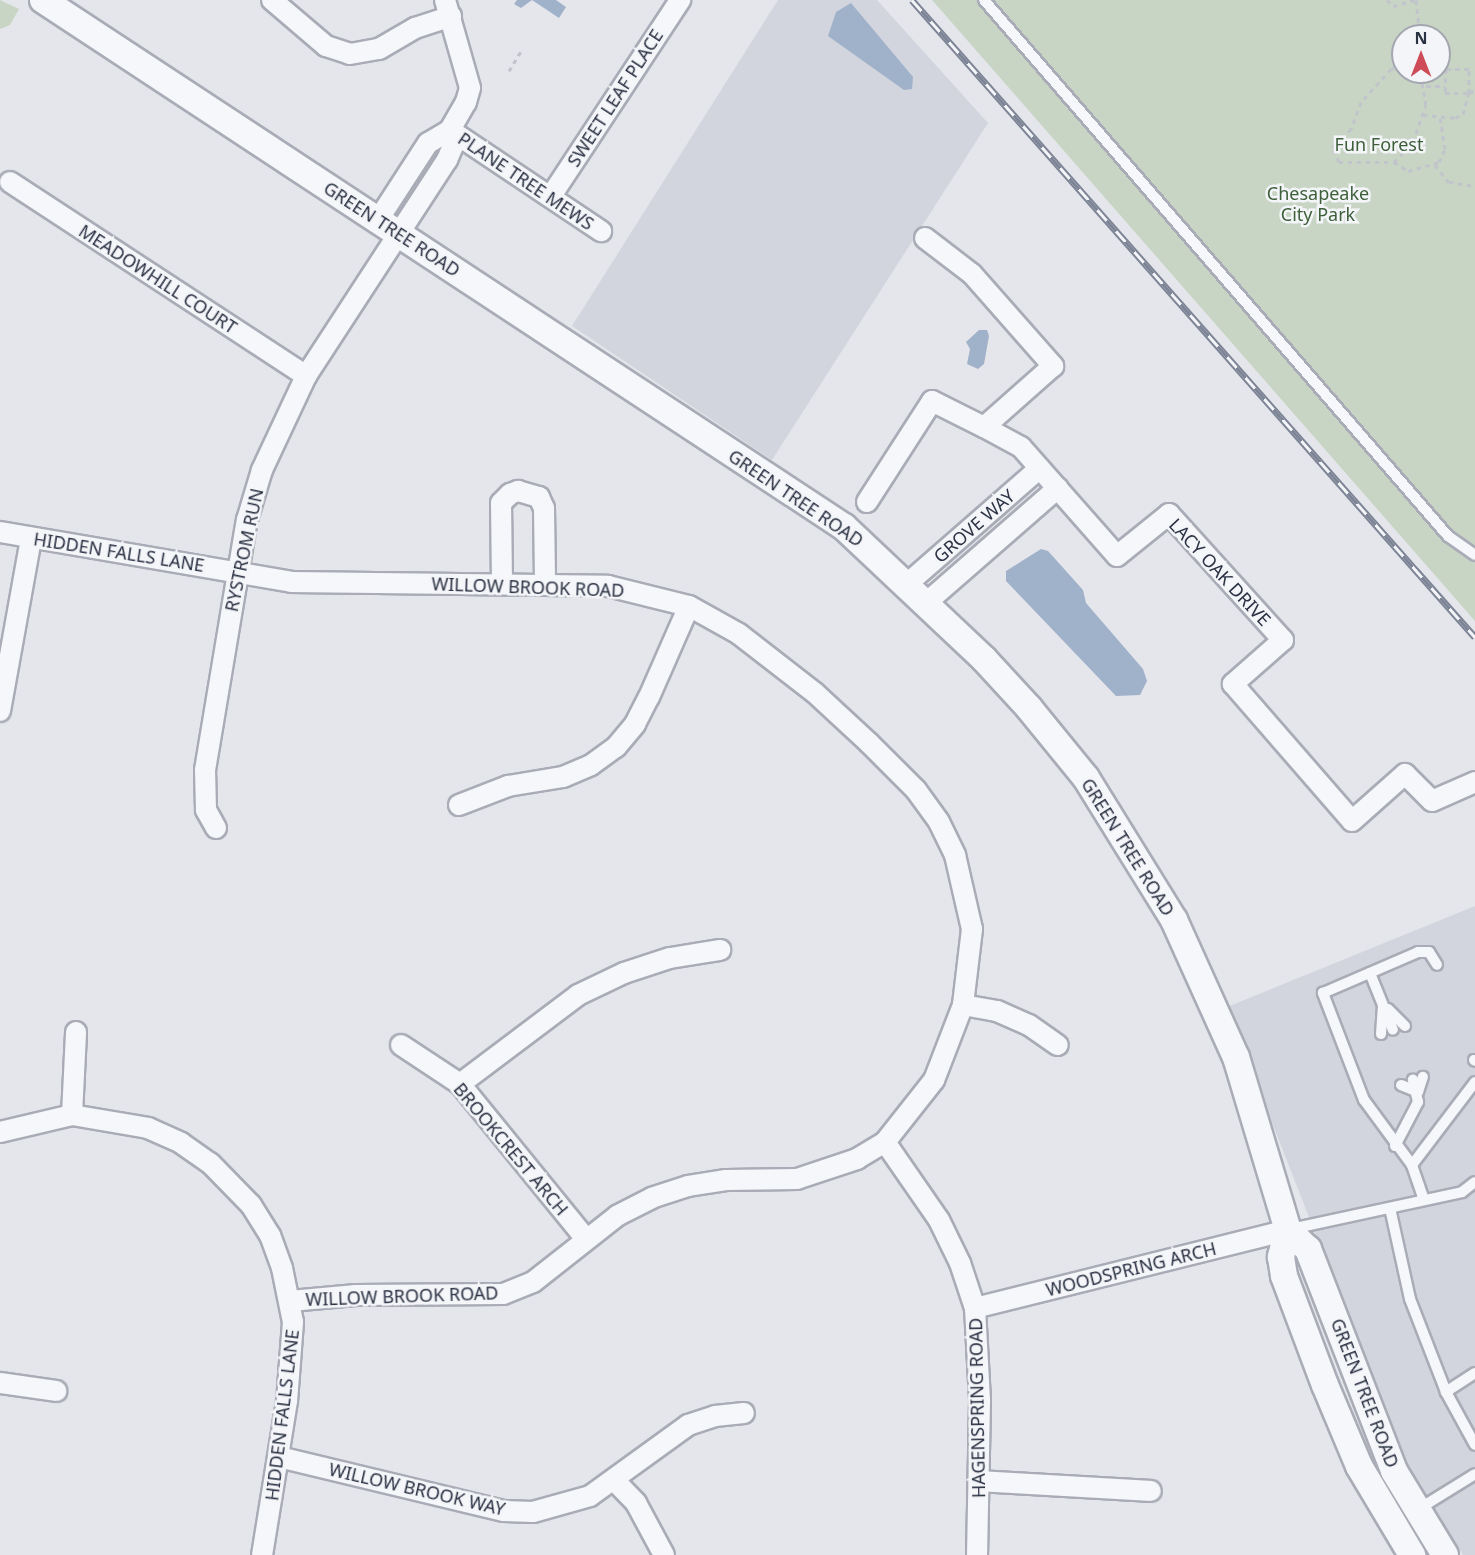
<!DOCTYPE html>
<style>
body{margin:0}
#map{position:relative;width:1475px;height:1555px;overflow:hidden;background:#e4e6eb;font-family:"Noto Sans",sans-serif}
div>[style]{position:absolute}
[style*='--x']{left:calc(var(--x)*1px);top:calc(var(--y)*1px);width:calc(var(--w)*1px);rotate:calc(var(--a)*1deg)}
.built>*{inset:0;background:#d2d5dd}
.green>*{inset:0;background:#c8d5c5}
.water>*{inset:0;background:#a0b1ca}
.path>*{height:3px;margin-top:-1.5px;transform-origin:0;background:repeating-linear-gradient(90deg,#c1c4cb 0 4.5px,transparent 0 9px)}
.roads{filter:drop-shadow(2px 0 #a9acb6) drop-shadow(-2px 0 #a9acb6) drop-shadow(0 2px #a9acb6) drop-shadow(0 -2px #a9acb6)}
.service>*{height:10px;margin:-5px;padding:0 5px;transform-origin:5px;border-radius:5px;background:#f6f7fa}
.minor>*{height:20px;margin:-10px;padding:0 10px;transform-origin:10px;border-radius:10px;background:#f6f7fa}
.tertiary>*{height:26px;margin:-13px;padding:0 13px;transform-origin:13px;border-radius:13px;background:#f6f7fa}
.rail>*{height:7px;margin-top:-3.5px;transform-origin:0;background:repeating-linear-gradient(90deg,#f4f5f8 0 14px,#7d8495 0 28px);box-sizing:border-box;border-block:2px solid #7d8495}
span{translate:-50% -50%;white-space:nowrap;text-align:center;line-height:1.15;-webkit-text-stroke:5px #f4f5f8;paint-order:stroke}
.street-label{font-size:18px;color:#2b3244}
.park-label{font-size:18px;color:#3d5f39}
.north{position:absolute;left:1391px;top:24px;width:60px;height:60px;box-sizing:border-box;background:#f4f5f8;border:2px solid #a4a7b0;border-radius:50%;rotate:0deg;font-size:16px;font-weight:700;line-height:24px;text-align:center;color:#2b3244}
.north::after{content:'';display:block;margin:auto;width:21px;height:27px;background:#cd4c57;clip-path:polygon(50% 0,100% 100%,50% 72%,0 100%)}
</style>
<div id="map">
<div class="built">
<i style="clip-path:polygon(778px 0,877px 0,988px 123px,772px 460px,572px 326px)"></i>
<i style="clip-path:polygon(1475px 906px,1475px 1555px,1463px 1555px,1401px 1453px,1227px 1007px)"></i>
</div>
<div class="green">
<i style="clip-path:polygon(0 0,19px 9px,10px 25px,0 29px)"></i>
<i style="clip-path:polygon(evenodd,932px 0,1475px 0,1475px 621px,932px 0,1403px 36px,1439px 36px,1439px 72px,1403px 72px,1403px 36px)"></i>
</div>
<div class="water">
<i style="clip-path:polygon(517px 0,556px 0,566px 7px,559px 18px,532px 0,521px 8px,514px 4px)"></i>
<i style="clip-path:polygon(851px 3px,913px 77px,912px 89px,904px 90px,828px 36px,836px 12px)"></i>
<i style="clip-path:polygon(979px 330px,987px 330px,989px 336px,984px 364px,978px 369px,967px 364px,970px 349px,966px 342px)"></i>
<i style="clip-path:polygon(1041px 549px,1048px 551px,1083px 590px,1086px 603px,1143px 669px,1147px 681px,1140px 695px,1116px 696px,1006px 581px,1006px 571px)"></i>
</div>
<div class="path">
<i style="--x:1387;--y:0;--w:8;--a:45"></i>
<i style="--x:1393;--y:6;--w:24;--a:-15"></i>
<i style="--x:1416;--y:0;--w:36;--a:84"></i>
<i style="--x:1439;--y:60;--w:11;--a:52"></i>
<i style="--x:1446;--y:69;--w:24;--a:92"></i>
<i style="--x:1445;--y:93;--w:24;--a:0"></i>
<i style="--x:1469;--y:93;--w:24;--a:-90"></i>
<i style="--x:1469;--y:69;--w:23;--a:180"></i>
<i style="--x:1403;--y:66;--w:12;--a:166"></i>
<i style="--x:1391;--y:69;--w:45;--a:132.3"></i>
<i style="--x:1361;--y:102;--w:29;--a:110"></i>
<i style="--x:1351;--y:129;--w:22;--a:137"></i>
<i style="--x:1335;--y:144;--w:6;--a:108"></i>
<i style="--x:1333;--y:150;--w:13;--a:63"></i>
<i style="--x:1339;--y:162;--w:55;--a:0"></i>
<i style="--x:1394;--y:162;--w:28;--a:-46"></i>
<i style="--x:1413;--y:142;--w:39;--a:-71"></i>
<i style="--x:1426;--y:105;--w:34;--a:-100"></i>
<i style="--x:509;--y:71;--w:26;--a:-59"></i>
<i style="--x:1426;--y:86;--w:19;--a:0"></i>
<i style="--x:1423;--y:115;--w:32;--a:5"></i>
<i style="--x:1455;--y:118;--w:9;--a:-27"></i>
<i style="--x:1463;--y:114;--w:22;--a:-74"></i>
<i style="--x:1469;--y:93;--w:7;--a:-27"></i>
<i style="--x:1394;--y:162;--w:17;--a:33"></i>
<i style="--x:1408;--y:171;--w:32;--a:-16"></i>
<i style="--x:1439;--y:162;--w:14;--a:-65"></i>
<i style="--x:1445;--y:149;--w:31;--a:-99"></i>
<i style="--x:1435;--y:165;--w:22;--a:51"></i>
<i style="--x:1449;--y:182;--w:26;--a:9"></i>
</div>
<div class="roads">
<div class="service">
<i style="--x:984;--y:0;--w:709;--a:49.12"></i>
<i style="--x:1448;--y:536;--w:33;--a:35"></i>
<i style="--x:1370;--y:973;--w:61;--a:68"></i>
<i style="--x:1388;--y:1009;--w:24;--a:45"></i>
<i style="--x:1381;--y:1034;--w:26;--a:-86"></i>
<i style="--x:1474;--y:1060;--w:1;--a:45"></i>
<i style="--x:1401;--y:1085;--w:18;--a:22"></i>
<i style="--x:1418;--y:1092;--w:16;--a:-72"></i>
<i style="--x:1395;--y:1146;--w:50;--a:-62.4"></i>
<i style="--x:1418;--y:1102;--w:23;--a:-103"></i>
<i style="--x:1412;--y:1165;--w:104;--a:-52.8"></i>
<i style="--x:1424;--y:1200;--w:37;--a:-109"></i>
<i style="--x:1412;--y:1165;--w:81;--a:-126.4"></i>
<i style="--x:1364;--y:1100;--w:115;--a:-111"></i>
<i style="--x:1323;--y:993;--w:103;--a:-23.3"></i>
<i style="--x:1418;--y:952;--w:11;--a:0"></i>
<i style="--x:1429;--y:952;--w:15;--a:58"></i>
<i style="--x:1390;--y:1208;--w:93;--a:77.6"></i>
<i style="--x:1410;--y:1299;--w:100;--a:68.8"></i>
<i style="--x:1291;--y:1229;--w:175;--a:-12.2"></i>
<i style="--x:1462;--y:1192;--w:16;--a:-38"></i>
<i style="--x:1475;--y:1373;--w:35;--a:147"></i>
<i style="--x:1446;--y:1392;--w:60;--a:61.3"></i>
<i style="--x:1417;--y:1510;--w:68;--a:-31.8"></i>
</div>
<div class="minor">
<i style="--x:272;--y:0;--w:71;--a:40.4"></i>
<i style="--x:326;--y:46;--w:25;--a:18"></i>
<i style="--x:350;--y:54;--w:29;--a:-10"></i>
<i style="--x:379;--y:49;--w:42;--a:-30.3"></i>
<i style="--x:415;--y:28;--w:38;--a:-18"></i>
<i style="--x:445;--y:0;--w:91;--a:74.1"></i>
<i style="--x:470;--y:88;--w:15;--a:106"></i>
<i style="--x:466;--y:102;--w:32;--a:120"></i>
<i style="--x:450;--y:130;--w:182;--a:33.8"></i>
<i style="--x:10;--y:182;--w:354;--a:33.2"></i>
<i style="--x:551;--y:196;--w:235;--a:-56.6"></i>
<i style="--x:925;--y:238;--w:59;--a:37.5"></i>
<i style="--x:972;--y:274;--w:123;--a:48.6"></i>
<i style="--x:1053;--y:366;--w:92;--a:138.5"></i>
<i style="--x:984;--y:427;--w:42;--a:28.4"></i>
<i style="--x:1021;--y:447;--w:145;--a:48.6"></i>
<i style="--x:1117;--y:556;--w:67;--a:-38.9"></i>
<i style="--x:1169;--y:514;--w:170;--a:47.9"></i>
<i style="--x:1283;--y:640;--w:67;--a:138.7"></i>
<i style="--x:1233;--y:684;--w:181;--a:49"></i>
<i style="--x:1352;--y:821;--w:71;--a:-41.6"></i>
<i style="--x:1405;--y:774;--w:38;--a:45"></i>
<i style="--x:1432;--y:801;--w:47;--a:-23.8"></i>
<i style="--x:867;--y:502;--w:120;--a:-57.2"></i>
<i style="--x:932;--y:401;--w:58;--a:26.6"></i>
<i style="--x:0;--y:532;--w:295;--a:9.7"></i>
<i style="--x:291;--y:582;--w:317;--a:0.7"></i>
<i style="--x:608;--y:586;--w:83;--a:13.9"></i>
<i style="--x:689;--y:606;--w:57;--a:29.2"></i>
<i style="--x:739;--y:634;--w:96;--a:37.8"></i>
<i style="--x:815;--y:693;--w:74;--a:42.8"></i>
<i style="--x:869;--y:743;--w:66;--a:45"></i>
<i style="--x:916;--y:790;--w:39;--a:54"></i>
<i style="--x:939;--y:822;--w:37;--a:64"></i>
<i style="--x:955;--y:855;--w:76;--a:77.1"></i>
<i style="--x:972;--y:929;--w:77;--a:96.8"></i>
<i style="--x:963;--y:1005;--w:80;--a:111.1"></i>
<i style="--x:934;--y:1080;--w:79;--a:128.3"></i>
<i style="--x:885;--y:1142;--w:33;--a:149"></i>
<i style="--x:857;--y:1159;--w:63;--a:161.6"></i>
<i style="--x:797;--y:1179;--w:71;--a:179.2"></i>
<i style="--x:726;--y:1180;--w:38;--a:171"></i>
<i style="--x:688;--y:1186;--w:38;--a:162"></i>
<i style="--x:652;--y:1198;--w:39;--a:153"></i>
<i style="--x:617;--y:1216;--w:107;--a:141.8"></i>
<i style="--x:533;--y:1282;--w:32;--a:158"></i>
<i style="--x:503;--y:1294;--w:147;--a:179.6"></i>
<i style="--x:356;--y:1295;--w:66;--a:174.8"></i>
<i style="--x:502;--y:583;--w:80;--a:-90.7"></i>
<i style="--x:501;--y:503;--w:13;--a:-45"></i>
<i style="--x:510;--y:494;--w:9;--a:-21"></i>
<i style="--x:518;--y:491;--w:22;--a:16"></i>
<i style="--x:539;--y:497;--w:12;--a:66"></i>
<i style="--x:544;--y:508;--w:76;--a:89.2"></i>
<i style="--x:907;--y:584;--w:176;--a:-41.1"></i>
<i style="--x:926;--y:603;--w:175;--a:-41.1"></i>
<i style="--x:0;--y:711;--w:176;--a:-79.8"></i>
<i style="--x:459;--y:805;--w:53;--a:-21.2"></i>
<i style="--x:508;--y:786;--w:56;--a:-9.3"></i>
<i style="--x:563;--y:777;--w:30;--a:-23"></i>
<i style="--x:591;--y:765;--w:31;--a:-36"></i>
<i style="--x:616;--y:747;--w:30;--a:-50"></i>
<i style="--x:635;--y:724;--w:30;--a:-63"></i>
<i style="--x:649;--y:697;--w:99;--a:-66.3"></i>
<i style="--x:216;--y:828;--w:21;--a:-119"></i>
<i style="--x:206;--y:810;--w:40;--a:-91.4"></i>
<i style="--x:205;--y:770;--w:254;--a:-80.5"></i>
<i style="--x:247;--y:520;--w:52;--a:-73.3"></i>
<i style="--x:262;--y:470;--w:104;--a:-64.9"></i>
<i style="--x:306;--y:376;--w:258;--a:-56.9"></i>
<i style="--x:447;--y:160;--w:15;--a:-67"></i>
<i style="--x:453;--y:146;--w:16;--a:-101"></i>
<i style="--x:450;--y:130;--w:26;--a:149"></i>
<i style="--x:428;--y:143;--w:92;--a:123"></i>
<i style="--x:963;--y:1005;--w:35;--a:10"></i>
<i style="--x:997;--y:1011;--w:35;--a:24"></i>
<i style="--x:1029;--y:1025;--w:35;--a:35"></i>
<i style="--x:401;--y:1045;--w:71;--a:33.5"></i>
<i style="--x:460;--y:1084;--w:198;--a:50.9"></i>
<i style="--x:460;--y:1084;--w:148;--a:-37"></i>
<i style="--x:578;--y:995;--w:51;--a:-25.6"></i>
<i style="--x:624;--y:973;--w:48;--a:-18.1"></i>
<i style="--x:670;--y:958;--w:51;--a:-9.1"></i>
<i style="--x:72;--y:1115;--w:83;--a:-87.2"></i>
<i style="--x:0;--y:1132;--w:74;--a:-13.3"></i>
<i style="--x:72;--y:1115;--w:77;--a:9.7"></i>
<i style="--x:148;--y:1128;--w:36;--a:24"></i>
<i style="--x:181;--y:1143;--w:35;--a:35"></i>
<i style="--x:210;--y:1163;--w:59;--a:45.7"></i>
<i style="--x:251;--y:1205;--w:36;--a:58"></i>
<i style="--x:270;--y:1235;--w:35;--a:70"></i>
<i style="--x:282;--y:1268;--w:55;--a:78.5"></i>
<i style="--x:293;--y:1322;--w:79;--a:94.3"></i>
<i style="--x:287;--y:1401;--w:156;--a:99.2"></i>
<i style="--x:885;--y:1142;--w:95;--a:55.3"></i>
<i style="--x:939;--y:1220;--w:48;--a:64"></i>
<i style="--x:960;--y:1263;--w:47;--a:71.6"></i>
<i style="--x:975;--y:1308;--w:93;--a:86.9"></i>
<i style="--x:980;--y:1401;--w:154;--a:91.1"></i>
<i style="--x:975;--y:1308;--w:323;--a:-14"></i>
<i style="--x:0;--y:1383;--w:57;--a:8.1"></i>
<i style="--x:279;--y:1457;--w:231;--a:13.5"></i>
<i style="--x:504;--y:1511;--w:29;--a:2"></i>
<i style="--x:533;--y:1512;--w:59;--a:-15.7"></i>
<i style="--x:590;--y:1496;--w:121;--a:-35.9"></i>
<i style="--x:688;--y:1425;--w:28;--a:-18"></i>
<i style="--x:715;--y:1416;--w:29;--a:-6"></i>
<i style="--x:614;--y:1480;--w:32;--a:46"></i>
<i style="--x:636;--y:1503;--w:59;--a:61.7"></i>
<i style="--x:979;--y:1481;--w:172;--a:3.3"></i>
</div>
<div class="tertiary">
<i style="--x:43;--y:0;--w:959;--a:33.34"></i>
<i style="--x:844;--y:527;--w:192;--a:43.3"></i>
<i style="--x:984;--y:659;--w:67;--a:47.4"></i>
<i style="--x:1029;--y:708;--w:90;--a:50.8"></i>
<i style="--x:1086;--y:778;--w:167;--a:58.2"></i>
<i style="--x:1174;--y:920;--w:150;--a:65.7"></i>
<i style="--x:1236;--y:1057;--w:181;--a:73.3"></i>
<i style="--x:1288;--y:1230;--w:28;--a:44"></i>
<i style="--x:1308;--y:1249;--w:238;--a:68.8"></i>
<i style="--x:1394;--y:1471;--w:98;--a:58.7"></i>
<i style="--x:1288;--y:1230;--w:28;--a:105"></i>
<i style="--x:1281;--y:1257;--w:19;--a:81"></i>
<i style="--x:1284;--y:1276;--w:116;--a:69.4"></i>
<i style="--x:1325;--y:1385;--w:88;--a:67.2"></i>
<i style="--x:1359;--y:1466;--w:104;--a:59.2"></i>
</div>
</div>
<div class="rail">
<i style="--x:912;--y:0;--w:850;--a:48.53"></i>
</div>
<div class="street-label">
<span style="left:615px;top:98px;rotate:-57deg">SWEET LEAF PLACE</span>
<span style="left:526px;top:181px;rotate:34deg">PLANE TREE MEWS</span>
<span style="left:392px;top:229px;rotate:33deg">GREEN TREE ROAD</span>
<span style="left:158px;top:279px;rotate:33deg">MEADOWHILL COURT</span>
<span style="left:796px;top:498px;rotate:34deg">GREEN TREE ROAD</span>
<span style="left:974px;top:526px;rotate:-41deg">GROVE WAY</span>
<span style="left:244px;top:550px;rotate:-78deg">RYSTROM RUN</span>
<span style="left:119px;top:552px;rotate:9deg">HIDDEN FALLS LANE</span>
<span style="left:1220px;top:572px;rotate:47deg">LACY OAK DRIVE</span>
<span style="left:528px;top:587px;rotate:2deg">WILLOW BROOK ROAD</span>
<span style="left:1128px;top:847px;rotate:58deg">GREEN TREE ROAD</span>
<span style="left:511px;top:1149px;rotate:50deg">BROOKCREST ARCH</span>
<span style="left:1131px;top:1269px;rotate:-14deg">WOODSPRING ARCH</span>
<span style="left:402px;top:1296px;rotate:-2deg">WILLOW BROOK ROAD</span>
<span style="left:1365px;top:1393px;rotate:69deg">GREEN TREE ROAD</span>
<span style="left:977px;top:1408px;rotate:-91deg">HAGENSPRING ROAD</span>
<span style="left:282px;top:1415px;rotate:-83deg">HIDDEN FALLS LANE</span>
<span style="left:417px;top:1489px;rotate:13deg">WILLOW BROOK WAY</span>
</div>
<div class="park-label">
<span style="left:1379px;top:144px">Fun Forest</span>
<span style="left:1318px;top:204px">Chesapeake<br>City Park</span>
</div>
<div class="north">N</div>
</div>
